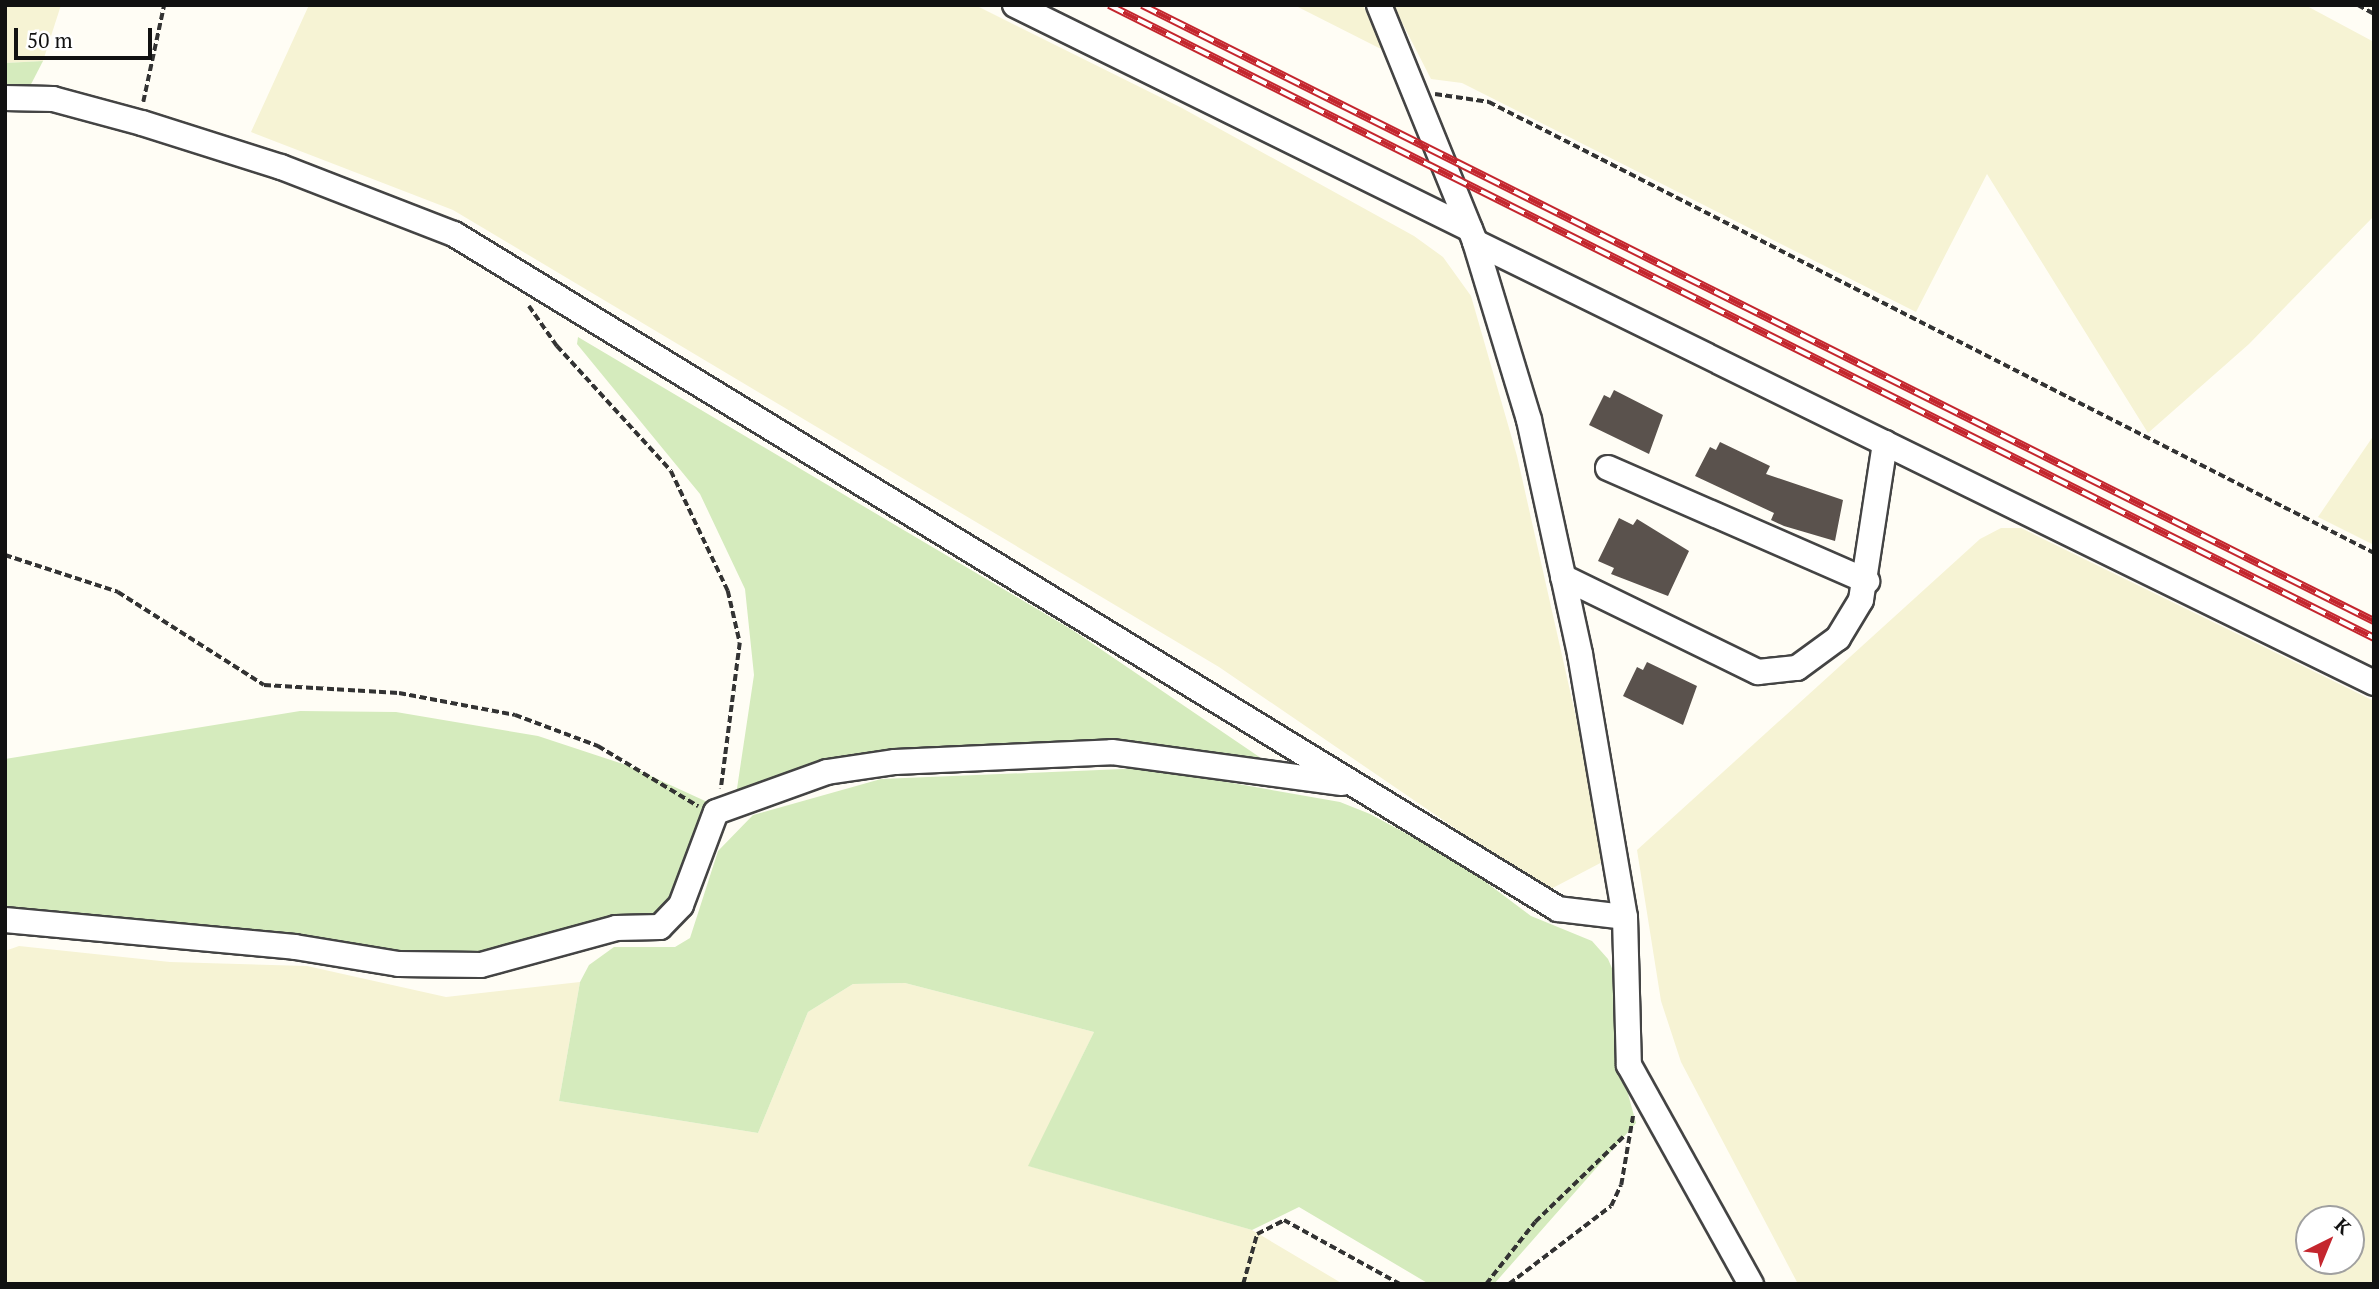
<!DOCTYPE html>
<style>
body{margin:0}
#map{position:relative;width:2379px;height:1289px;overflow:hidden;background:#fffdf5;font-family:"PT Serif",serif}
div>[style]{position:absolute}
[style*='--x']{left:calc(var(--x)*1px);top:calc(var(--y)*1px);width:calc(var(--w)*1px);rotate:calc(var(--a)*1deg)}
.farmland>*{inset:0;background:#f6f3d4}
.green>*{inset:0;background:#d5ebbd}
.building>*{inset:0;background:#5a524d}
.path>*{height:3.5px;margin-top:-1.75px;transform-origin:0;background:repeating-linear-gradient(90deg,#333 0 7px,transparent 0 10.5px)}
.roads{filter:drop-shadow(2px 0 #444) drop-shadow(-2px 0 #444) drop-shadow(0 2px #444) drop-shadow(0 -2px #444)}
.minor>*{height:24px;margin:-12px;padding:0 12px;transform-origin:12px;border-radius:12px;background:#fff}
.rail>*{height:8px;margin-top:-4px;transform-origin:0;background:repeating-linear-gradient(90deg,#fff 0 16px,#c4262e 0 32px);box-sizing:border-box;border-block:2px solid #c4262e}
span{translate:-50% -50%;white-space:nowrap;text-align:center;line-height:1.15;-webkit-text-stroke:7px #fff;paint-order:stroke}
.frame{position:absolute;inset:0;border:7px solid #111;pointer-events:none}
.north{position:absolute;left:2295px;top:1205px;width:70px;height:70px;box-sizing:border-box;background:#fff;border:2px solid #a0a0a0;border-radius:50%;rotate:43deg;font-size:19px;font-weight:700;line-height:28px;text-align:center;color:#111}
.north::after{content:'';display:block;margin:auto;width:24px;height:32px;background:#c4262e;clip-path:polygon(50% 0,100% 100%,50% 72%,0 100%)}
.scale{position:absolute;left:14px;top:28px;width:138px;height:32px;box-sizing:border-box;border:4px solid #111;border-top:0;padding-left:9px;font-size:21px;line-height:24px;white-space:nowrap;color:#111;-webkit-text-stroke:5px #fff;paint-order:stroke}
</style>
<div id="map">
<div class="farmland">
<i style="clip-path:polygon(5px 5px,61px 5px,43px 61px,5px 63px)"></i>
<i style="clip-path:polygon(309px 5px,975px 5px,1180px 107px,1414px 236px,1443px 257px,1471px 296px,1517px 456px,1608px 859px,1547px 891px,1219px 667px,453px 210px,251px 132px)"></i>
<i style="clip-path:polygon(1294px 5px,1363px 5px,1383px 50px)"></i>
<i style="clip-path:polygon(1393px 5px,2305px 5px,2374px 42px,2374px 216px,2249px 344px,2148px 433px,1987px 174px,1916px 312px,1462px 83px,1431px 79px)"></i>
<i style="clip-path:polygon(2374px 435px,2374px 545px,2318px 517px)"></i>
<i style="clip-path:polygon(evenodd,2001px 528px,2021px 528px,2374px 701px,2374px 1284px,1798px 1284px,1681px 1062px,1661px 1001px,1637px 850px,1980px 539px,2001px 528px,2351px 1219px,2351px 1261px,2309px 1261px,2309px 1219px,2351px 1219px)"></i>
<i style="clip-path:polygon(19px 946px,170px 962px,307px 966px,446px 997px,580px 982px,559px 1101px,758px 1133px,808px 1012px,853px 984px,905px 983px,1094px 1032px,1029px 1166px,1252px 1230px,1343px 1284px,5px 1284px,5px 951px)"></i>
</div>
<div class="green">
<i style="clip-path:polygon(43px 61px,27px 92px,5px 93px,5px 63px)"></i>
<i style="clip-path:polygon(578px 337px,1074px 631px,1280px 771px,1149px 753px,888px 763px,735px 802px,754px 675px,745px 589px,700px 494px,577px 344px)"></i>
<i style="clip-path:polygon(300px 711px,396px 712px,538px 736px,629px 766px,716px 806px,673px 914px,463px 959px,5px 913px,5px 759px)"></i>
<i style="clip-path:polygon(1147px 768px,1340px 802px,1370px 814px,1459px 862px,1531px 916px,1592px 941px,1608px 959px,1617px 980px,1622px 1072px,1636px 1123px,1494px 1284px,1429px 1284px,1299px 1207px,1252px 1230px,1028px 1166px,1094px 1032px,905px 983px,853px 984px,808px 1012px,758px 1133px,559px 1101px,580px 982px,589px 965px,614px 947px,675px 947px,690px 938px,718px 851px,753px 815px,881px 779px)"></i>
</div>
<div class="building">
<i style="clip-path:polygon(1614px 390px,1663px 415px,1649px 454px,1589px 425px,1604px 395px,1610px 398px)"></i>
<i style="clip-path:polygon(1720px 442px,1770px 466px,1766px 474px,1843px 500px,1835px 541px,1784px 526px,1771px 520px,1774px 513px,1695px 476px,1710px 447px,1716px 450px)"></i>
<i style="clip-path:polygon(1619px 518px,1633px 525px,1637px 519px,1689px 551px,1668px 596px,1611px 574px,1614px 568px,1598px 561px)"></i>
<i style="clip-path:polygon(1647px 662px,1697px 686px,1683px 725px,1623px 696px,1637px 667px,1643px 670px)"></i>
</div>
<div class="path">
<i style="--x:2358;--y:5;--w:18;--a:29"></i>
<i style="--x:1435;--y:94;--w:55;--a:8.4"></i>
<i style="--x:1489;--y:102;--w:993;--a:27"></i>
<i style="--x:143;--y:102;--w:99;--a:-77.8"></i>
<i style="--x:529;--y:306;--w:49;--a:55"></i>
<i style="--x:557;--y:346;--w:169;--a:47.6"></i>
<i style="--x:671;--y:471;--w:133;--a:64.6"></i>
<i style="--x:728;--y:591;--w:53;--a:77"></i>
<i style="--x:740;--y:643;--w:147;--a:97.4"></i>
<i style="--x:5;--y:555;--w:119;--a:18.1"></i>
<i style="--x:118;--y:592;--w:173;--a:32.5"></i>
<i style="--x:264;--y:685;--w:135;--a:3.4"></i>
<i style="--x:399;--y:693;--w:118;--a:10.7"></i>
<i style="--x:515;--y:715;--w:89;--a:20.5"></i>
<i style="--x:598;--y:746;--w:117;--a:31"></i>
<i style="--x:1243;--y:1284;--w:52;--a:-74.4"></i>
<i style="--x:1257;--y:1234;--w:30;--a:-27"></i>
<i style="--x:1284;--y:1220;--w:132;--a:28.9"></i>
<i style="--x:1486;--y:1284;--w:79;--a:-51.7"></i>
<i style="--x:1535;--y:1222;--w:124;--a:-44"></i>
<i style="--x:1509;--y:1284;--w:128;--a:-37.4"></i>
<i style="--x:1611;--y:1206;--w:23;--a:-65"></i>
<i style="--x:1621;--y:1185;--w:71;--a:-80.3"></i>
</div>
<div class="roads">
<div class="minor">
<i style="--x:1015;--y:5;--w:507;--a:26.21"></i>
<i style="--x:1379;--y:5;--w:256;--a:67.9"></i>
<i style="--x:1475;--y:242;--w:186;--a:73.1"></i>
<i style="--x:1529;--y:420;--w:239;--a:77.7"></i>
<i style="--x:1580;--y:654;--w:267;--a:80.3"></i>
<i style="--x:1625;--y:917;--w:148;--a:88.5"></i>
<i style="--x:1629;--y:1065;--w:251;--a:60.9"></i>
<i style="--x:5;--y:98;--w:48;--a:1.2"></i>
<i style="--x:53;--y:99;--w:92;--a:15.1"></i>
<i style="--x:142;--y:123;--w:146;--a:17.6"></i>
<i style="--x:281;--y:167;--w:186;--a:21.2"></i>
<i style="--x:454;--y:234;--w:1294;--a:31.44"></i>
<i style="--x:1558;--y:909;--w:67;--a:6.8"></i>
<i style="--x:1475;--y:242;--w:1001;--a:26.13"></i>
<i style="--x:1608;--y:468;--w:283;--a:23.6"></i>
<i style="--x:1563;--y:577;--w:217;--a:26"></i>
<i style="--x:1758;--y:672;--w:39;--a:-6"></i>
<i style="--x:1797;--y:668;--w:51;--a:-36.2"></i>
<i style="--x:1838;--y:638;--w:44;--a:-58.8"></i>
<i style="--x:1861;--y:600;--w:159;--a:-81.3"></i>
<i style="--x:5;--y:920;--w:291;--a:5.3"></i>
<i style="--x:295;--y:947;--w:105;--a:9.3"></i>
<i style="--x:399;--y:964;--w:82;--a:0.7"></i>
<i style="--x:481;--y:965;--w:140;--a:-15.3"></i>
<i style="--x:616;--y:928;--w:44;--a:-1.3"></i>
<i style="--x:660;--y:927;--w:30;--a:-46"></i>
<i style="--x:681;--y:905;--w:99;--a:-69.4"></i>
<i style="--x:716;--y:812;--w:118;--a:-19.8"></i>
<i style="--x:827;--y:772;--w:69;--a:-8.4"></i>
<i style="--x:895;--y:762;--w:217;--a:-2.6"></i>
<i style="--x:1112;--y:752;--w:232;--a:7.7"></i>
</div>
</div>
<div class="rail">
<i style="--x:1109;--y:5;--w:1415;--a:26.58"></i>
<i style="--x:1142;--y:5;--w:1377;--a:26.57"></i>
</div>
<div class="frame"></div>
<div class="north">K</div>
<div class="scale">50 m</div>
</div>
